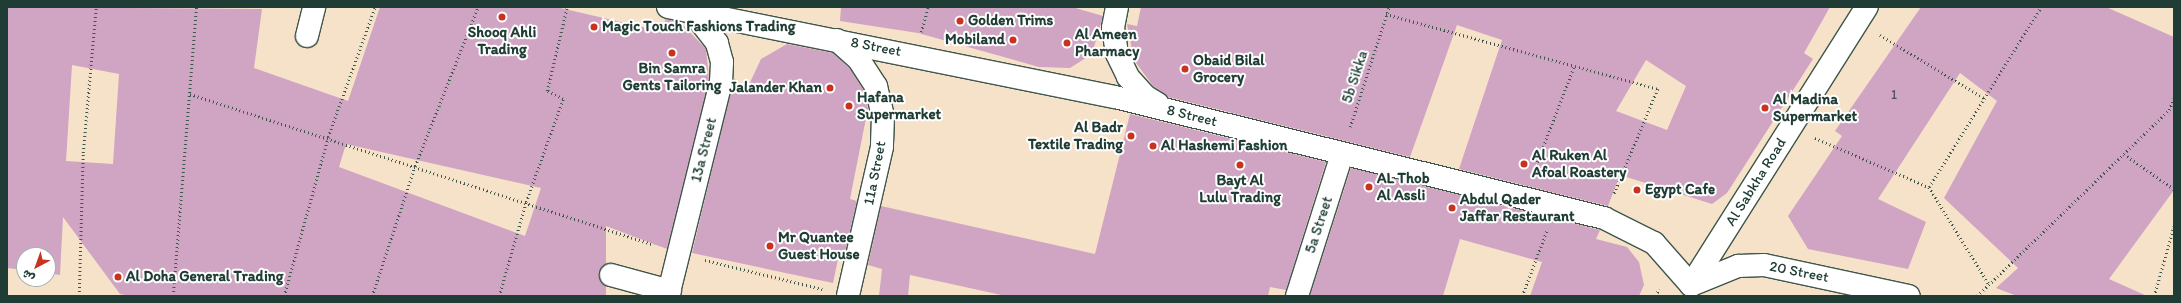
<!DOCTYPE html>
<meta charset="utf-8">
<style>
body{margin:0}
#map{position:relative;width:2181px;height:303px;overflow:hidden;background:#f6e2c9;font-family:Itim,"Playpen Sans Arabic",sans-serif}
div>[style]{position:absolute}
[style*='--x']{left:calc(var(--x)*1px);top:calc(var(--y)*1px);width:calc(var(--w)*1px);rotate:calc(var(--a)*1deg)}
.building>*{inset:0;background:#d0a4c3}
.path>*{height:2.5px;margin-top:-1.25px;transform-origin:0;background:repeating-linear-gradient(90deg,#3f564a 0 1px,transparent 0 4px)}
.roads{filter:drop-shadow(1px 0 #3f564a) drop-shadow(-1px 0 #3f564a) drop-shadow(0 1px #3f564a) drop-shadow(0 -1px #3f564a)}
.minor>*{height:22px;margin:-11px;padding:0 11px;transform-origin:11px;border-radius:11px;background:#fff}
.dots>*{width:11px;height:11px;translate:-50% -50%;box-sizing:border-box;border:2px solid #fff;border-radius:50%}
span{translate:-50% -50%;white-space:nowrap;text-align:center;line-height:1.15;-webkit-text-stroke:4px #fff;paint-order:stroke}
.number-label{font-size:13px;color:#4b5758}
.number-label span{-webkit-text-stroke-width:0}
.poi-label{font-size:15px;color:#1f3d34;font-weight:700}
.left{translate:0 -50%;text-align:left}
.right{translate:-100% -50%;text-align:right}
.street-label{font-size:15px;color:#1f3d34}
.frame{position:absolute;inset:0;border:8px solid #1f3d34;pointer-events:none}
.north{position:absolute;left:16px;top:247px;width:40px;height:40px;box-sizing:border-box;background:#fff;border:1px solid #a5b1ae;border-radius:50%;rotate:221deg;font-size:11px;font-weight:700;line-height:16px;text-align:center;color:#1f3d34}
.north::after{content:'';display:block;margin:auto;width:14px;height:18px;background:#c8321e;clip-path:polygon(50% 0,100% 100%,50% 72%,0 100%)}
</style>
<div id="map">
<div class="building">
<i style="clip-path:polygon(evenodd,7px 7px,262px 9px,254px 68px,348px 101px,380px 7px,556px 7px,664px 32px,665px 19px,680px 22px,706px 49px,709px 80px,667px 249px,606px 226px,606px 264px,599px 272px,606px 286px,606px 296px,130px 296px,120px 294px,63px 217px,60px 275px,48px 273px,48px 255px,24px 255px,24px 270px,7px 268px,7px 7px,72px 65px,119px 74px,113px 164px,66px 161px,72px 65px,7px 7px,346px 144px,541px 188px,525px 236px,339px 167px,346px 144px)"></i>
<i style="clip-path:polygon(841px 7px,1072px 7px,1103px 16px,1092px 54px,1070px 68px,1039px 67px,918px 33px,840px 21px)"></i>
<i style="clip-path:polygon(evenodd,1141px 7px,1830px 7px,1804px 53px,1813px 59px,1727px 193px,1712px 204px,1620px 175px,1608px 206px,1459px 169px,1502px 40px,1457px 25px,1410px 157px,1168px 97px,1153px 86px,1134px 60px,1127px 24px,1137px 26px,1141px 7px,1646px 60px,1686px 86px,1667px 130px,1616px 111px,1646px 60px)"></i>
<i style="clip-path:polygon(1921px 7px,2106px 7px,2174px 37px,2174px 190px,2109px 279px,2147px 296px,2017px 296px,1996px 288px,2018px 268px,1944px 198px,1997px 101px,1960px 73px,1878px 199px,1926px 222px,1908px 269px,1808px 249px,1788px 216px,1842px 136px,1835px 131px)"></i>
<i style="clip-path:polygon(787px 44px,833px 53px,851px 70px,864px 91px,868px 108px,850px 199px,857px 201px,843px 260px,838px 259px,833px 283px,692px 253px,734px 78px,746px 91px,761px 59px)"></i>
<i style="clip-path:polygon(1130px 114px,1326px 162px,1286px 290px,1270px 287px,1268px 296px,1006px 296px,910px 275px,908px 296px,879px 296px,882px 269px,868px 265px,881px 206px,1095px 254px)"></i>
<i style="clip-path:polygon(1351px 168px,1600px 230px,1596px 239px,1627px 247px,1639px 262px,1644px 285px,1639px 296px,1530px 296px,1542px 262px,1460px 239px,1443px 296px,1310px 296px)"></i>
</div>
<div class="path">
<i style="--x:1386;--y:14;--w:282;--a:15.4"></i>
<i style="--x:1658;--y:89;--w:114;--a:112.7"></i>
<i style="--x:921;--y:32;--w:26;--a:-74"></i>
<i style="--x:1880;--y:35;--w:122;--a:31.2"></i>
<i style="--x:190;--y:94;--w:488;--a:18"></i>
<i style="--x:1350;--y:127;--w:126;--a:-72"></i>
<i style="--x:1815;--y:138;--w:124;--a:23.3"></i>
<i style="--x:1929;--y:187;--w:114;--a:58.3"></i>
<i style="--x:2124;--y:154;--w:61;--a:35"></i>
<i style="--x:1533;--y:173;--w:115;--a:-69"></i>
<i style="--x:1929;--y:187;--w:212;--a:-58.1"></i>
<i style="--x:705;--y:260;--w:121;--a:13.9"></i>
<i style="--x:79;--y:296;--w:143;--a:-88.4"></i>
<i style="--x:83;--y:153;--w:147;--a:-84.9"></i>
<i style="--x:173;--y:296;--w:290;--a:-85.4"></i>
<i style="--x:284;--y:296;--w:165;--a:-74.5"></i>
<i style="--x:328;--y:137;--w:138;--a:-70.1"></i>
<i style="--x:372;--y:296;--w:137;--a:-71.7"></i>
<i style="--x:415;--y:166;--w:171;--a:-68.4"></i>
<i style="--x:499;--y:296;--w:98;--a:-74"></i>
<i style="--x:526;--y:202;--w:109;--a:-70.2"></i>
<i style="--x:563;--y:99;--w:18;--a:-153"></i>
<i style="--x:547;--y:91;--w:86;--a:-76.6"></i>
<i style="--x:1522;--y:296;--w:71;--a:-69.3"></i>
<i style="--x:1655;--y:296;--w:8;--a:-60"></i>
<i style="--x:1977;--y:296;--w:267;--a:-44.1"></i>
<i style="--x:2169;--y:110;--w:13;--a:-67"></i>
<i style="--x:2154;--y:296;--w:73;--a:-74.1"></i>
</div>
<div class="roads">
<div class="minor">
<i style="--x:668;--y:7;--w:456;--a:11.4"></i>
<i style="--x:1115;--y:97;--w:504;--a:13.9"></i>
<i style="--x:1604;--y:218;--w:56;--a:26.6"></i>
<i style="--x:1654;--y:243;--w:56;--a:48.6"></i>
<i style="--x:1691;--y:285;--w:51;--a:-22"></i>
<i style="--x:1738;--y:266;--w:26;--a:-2"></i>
<i style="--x:1764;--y:265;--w:148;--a:12.1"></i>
<i style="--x:1117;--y:7;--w:21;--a:101"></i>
<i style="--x:1113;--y:28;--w:26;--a:81"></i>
<i style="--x:1117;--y:54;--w:25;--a:64"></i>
<i style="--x:1128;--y:77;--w:25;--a:48"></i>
<i style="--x:1145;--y:96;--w:15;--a:32"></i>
<i style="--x:307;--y:36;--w:30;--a:-76"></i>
<i style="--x:837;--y:40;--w:30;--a:42"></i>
<i style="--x:859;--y:60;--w:31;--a:57"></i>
<i style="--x:876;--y:86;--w:31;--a:77"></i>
<i style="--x:883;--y:116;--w:31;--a:92"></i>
<i style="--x:882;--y:147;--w:153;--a:102.9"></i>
<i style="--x:611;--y:275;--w:61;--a:15.2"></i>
<i style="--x:1691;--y:285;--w:329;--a:-57.7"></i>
<i style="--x:668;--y:296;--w:220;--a:-76.1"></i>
<i style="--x:721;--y:82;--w:20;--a:-87"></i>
<i style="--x:722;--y:62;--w:20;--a:-105"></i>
<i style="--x:717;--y:43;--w:39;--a:-128"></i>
<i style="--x:1297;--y:296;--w:149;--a:-72.4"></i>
</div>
</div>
<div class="dots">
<i style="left:502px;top:17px;background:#c8321e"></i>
<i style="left:960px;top:21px;background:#c8321e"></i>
<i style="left:594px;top:27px;background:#c8321e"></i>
<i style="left:1013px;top:40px;background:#c8321e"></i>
<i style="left:1067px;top:43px;background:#c8321e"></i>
<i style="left:672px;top:53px;background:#c8321e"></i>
<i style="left:1185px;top:69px;background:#c8321e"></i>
<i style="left:830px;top:88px;background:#c8321e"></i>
<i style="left:849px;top:106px;background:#c8321e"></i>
<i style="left:1765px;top:108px;background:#c8321e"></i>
<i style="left:1131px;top:136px;background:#c8321e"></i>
<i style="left:1153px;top:146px;background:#c8321e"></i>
<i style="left:1524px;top:164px;background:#c8321e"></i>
<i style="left:1240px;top:165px;background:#c8321e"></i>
<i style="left:1369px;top:187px;background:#c8321e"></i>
<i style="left:1637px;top:190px;background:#c8321e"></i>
<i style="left:1452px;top:208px;background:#c8321e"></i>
<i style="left:770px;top:246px;background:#c8321e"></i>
<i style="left:118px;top:277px;background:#c8321e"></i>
</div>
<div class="number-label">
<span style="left:1894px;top:95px">1</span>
</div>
<div class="poi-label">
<span class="left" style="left:968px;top:21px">Golden Trims</span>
<span class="left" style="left:602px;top:27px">Magic Touch Fashions Trading</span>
<span style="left:502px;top:41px">Shooq Ahli<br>Trading</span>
<span class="left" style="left:1075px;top:43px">Al Ameen<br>Pharmacy</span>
<span class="right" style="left:1005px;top:40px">Mobiland</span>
<span class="left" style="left:1193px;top:69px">Obaid Bilal<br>Grocery</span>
<span style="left:672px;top:77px">Bin Samra<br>Gents Tailoring</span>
<span class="right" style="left:822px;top:88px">Jalander Khan</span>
<span class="left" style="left:857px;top:106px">Hafana<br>Supermarket</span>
<span class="left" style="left:1773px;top:108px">Al Madina<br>Supermarket</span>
<span class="right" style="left:1123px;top:136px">Al Badr<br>Textile Trading</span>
<span class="left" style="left:1161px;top:146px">Al Hashemi Fashion</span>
<span class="left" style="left:1532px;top:164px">Al Ruken Al<br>Afoal Roastery</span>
<span class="left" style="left:1377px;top:187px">AL Thob<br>Al Assli</span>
<span style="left:1240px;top:189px">Bayt Al<br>Lulu Trading</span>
<span class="left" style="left:1645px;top:190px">Egypt Cafe</span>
<span class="left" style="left:1460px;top:208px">Abdul Qader<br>Jaffar Restaurant</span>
<span class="left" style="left:778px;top:246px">Mr Quantee<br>Guest House</span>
<span class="left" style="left:126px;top:277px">Al Doha General Trading</span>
</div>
<div class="street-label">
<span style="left:876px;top:47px;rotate:11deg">8 Street</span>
<span style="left:1355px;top:77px;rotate:-72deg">5b Sikka</span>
<span style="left:1192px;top:116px;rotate:14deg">8 Street</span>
<span style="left:704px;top:150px;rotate:-76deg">13a Street</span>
<span style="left:875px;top:173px;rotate:-79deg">11a Street</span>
<span style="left:1756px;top:182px;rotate:-58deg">Al Sabkha Road</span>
<span style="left:1319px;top:225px;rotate:-72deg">5a Street</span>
<span style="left:1799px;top:272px;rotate:11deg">20 Street</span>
</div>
<div class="frame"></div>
<div class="north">ش</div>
</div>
